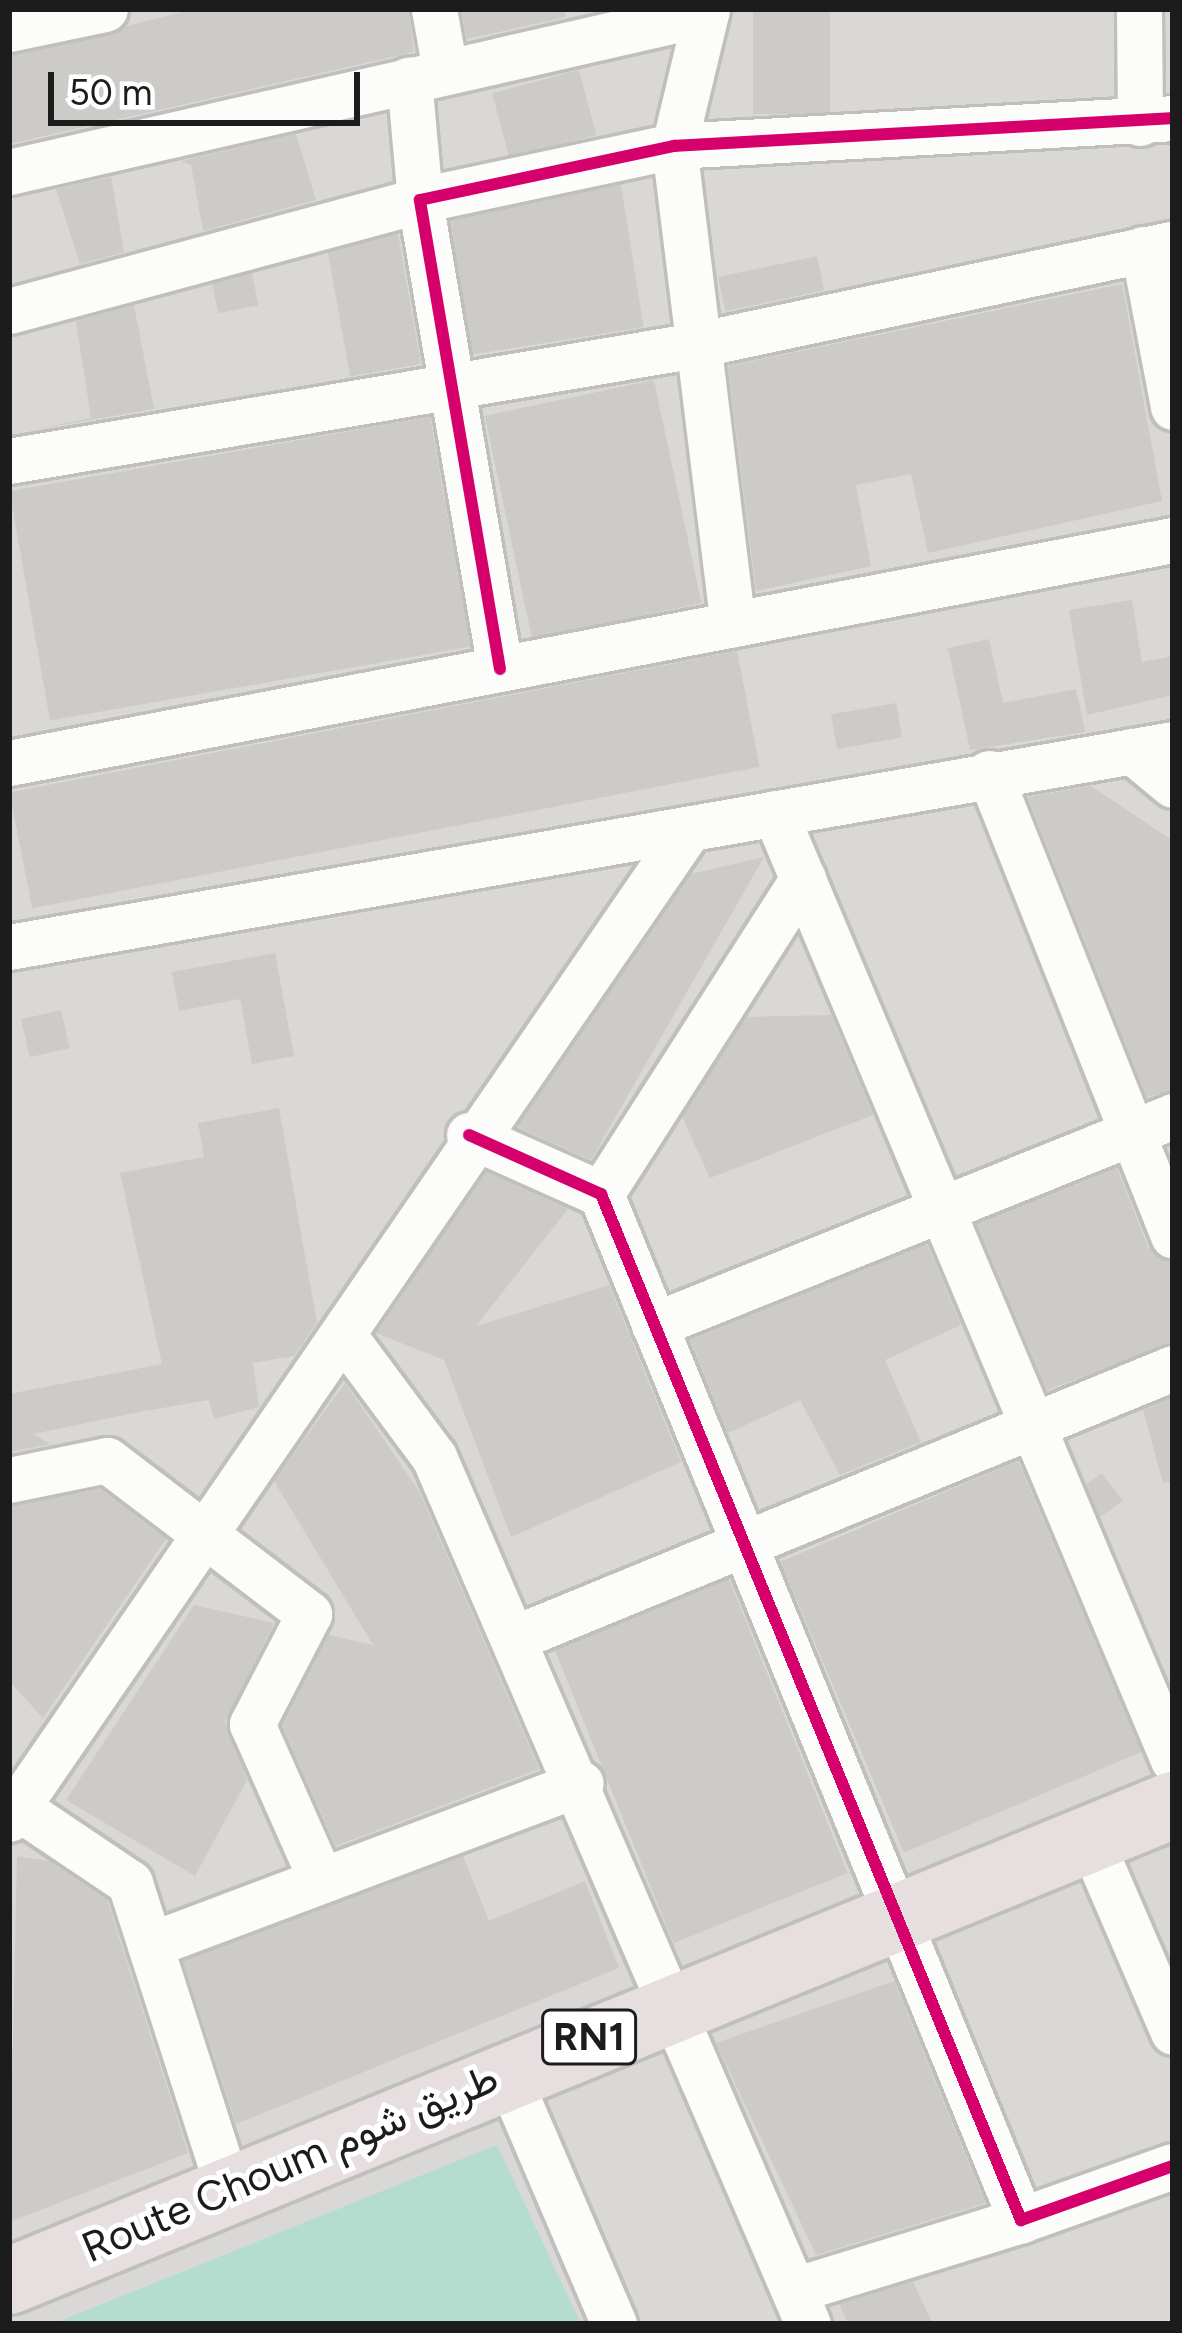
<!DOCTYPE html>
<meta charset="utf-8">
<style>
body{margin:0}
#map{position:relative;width:1182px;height:2333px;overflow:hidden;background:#eae9e5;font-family:Figtree,Vazirmatn,sans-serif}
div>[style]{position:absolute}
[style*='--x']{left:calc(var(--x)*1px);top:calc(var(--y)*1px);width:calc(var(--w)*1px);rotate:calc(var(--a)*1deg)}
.residential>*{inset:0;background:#d9d8d6;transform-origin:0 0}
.pitch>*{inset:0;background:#b5ddcf}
.building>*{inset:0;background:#cdcbc8;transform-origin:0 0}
.roads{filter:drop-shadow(3px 0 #c0bfbd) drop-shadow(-3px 0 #c0bfbd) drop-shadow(0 3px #c0bfbd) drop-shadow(0 -3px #c0bfbd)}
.street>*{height:45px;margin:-22.5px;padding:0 22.5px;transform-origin:22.5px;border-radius:22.5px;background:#fcfcfb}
.highway>*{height:66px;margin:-33px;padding:0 33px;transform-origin:33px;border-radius:33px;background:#e7dfdf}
.cycleway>*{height:12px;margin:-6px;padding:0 6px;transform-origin:6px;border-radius:6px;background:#d6006c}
span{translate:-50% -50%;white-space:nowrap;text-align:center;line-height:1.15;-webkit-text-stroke:10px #fff;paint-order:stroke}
.shield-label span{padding:3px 9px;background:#fff;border:3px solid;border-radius:9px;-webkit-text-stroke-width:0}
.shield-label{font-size:39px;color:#1c1c1c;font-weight:700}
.street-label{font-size:42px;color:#1c1c1c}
.frame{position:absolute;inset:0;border:12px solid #1c1c1c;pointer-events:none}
.scale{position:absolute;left:48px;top:72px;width:312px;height:54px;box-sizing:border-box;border:6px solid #1c1c1c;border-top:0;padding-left:15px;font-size:36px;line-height:42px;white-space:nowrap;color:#1c1c1c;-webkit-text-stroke:9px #fff;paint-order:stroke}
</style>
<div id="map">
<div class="residential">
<i style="left:9px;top:9px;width:1164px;height:2315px"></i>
</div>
<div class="pitch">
<i style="clip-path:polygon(497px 2145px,581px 2324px,52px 2324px)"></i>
</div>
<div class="building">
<i style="clip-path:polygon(194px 9px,408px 9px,414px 52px,9px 144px,9px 56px)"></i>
<i style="clip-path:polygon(461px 9px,563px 9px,566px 17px,467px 39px)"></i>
<i style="left:753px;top:9px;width:77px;height:105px"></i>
<i style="left:579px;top:70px;width:67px;height:90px;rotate:75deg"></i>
<i style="clip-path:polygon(296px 134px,316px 200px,203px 231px,191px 165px,181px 161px)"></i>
<i style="clip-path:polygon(111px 177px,124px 252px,80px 264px,56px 189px)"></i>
<i style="left:621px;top:185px;width:144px;height:174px;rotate:81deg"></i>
<i style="left:398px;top:234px;width:132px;height:72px;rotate:80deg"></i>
<i style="left:817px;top:256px;width:35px;height:101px;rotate:78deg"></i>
<i style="left:252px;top:273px;width:33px;height:41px;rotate:79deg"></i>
<i style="clip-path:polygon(1122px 284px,1162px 501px,928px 553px,911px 474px,856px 485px,871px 566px,756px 591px,728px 366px)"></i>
<i style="clip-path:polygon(134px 305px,154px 409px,27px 431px,91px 418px,76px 321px)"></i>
<i style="left:654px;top:380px;width:228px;height:173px;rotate:78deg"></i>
<i style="left:430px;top:417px;width:233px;height:427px;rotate:80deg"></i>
<i style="clip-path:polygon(1132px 600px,1142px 662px,1173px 656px,1173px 695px,1087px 715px,1069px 610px)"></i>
<i style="clip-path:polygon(989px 639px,1003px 703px,1076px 689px,1085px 732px,970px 750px,948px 648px)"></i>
<i style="left:737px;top:651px;width:118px;height:741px;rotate:79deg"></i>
<i style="left:896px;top:703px;width:35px;height:66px;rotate:80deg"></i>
<i style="clip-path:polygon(1091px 786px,1173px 841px,1173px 1090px,1147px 1097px,1028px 797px)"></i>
<i style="clip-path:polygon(764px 857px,591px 1160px,517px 1127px,691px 874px)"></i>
<i style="clip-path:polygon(275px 953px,294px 1056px,252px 1064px,240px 999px,179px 1011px,172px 972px)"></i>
<i style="left:61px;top:1010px;width:39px;height:41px;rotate:77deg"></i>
<i style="clip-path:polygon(831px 1015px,873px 1115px,710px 1178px,682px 1117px,746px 1017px)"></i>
<i style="clip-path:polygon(279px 1108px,317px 1323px,294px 1356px,253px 1363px,259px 1407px,214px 1419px,209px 1400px,139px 1412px,33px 1434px,50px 1444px,9px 1452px,9px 1394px,162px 1364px,120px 1173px,204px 1157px,198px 1123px)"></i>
<i style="clip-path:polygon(1117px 1168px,1148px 1247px,1173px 1262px,1173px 1342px,1047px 1390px,977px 1224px)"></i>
<i style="clip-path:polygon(486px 1172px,568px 1209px,476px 1326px,609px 1285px,681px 1462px,511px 1537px,444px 1360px,376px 1333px)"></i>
<i style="clip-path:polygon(927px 1244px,961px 1325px,885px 1360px,921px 1442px,840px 1475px,800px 1400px,728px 1433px,690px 1340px)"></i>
<i style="clip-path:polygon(345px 1383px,419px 1491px,539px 1769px,336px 1846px,282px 1725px,329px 1635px,373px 1645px,274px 1481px)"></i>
<i style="clip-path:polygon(1173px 1397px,1173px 1481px,1163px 1483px,1143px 1410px)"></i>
<i style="left:1018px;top:1461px;width:316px;height:258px;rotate:67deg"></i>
<i style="clip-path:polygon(1102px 1473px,1123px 1501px,1100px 1517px,1086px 1484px)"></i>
<i style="clip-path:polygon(100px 1489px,166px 1539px,43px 1718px,9px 1681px,9px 1506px)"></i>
<i style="left:729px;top:1579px;width:317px;height:188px;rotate:68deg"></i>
<i style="clip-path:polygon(194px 1605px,274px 1623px,225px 1722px,247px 1780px,195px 1876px,66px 1800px)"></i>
<i style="clip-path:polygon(17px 1856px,49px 1861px,107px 1900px,188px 2153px,9px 2222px)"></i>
<i style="clip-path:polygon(463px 1856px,489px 1921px,585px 1881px,619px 1968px,236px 2124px,183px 1961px)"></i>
<i style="clip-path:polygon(894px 1981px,985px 2203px,816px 2255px,716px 2043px)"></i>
<i style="clip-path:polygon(913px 2282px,933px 2324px,848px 2324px,839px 2304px)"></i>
</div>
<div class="roads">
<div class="street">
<i style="--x:434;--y:9;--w:63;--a:79.9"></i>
<i style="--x:707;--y:9;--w:141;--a:103.5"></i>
<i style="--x:674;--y:146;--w:482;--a:83"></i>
<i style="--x:1139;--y:9;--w:114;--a:89.5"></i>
<i style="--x:9;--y:29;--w:98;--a:-11.8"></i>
<i style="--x:9;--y:172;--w:715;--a:-12.85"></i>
<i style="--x:1143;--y:249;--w:161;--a:79.2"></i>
<i style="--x:9;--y:311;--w:426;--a:-15.1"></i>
<i style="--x:420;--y:200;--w:121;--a:-95.2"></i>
<i style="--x:9;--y:461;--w:697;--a:-9.58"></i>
<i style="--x:696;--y:345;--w:488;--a:-12"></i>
<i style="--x:500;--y:669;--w:476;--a:-99.7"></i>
<i style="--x:420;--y:200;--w:260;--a:-12"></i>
<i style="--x:674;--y:146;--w:500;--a:-3.2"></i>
<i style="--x:1132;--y:751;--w:53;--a:39.7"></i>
<i style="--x:9;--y:763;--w:1185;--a:-10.85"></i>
<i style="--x:989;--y:773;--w:498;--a:68.3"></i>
<i style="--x:775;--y:813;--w:1027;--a:67.2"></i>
<i style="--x:9;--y:947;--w:1182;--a:-9.89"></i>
<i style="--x:469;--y:1135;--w:145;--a:24.1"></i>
<i style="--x:601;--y:1194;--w:1109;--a:67.74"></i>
<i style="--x:1021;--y:2220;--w:161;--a:-19.6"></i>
<i style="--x:601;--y:1194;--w:375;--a:-57.4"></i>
<i style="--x:654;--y:1325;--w:560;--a:-21.93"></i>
<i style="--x:344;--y:1336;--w:151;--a:53.4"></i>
<i style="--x:434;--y:1457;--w:944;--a:66.67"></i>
<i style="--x:9;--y:1480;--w:100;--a:-11.5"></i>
<i style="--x:107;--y:1460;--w:254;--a:37.3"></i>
<i style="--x:309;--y:1614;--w:124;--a:117.4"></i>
<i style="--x:252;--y:1724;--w:171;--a:66.1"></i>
<i style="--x:517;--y:1637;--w:709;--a:-22.3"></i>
<i style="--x:17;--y:1807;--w:136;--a:33.9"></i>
<i style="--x:130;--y:1883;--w:321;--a:72.2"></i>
<i style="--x:9;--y:1819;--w:1201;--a:-55.52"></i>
<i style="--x:1090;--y:1839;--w:210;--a:66.7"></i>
<i style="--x:150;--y:1945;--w:460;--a:-20.6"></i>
<i style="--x:506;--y:2072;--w:274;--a:66.8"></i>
<i style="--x:794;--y:2290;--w:238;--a:-17.1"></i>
</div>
<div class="highway">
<i style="--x:9;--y:2281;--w:1258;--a:-22.24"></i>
</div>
</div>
<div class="cycleway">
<i style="--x:500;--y:669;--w:476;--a:-99.7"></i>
<i style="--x:420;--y:200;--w:260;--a:-12"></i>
<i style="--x:674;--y:146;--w:500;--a:-3.2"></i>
<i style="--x:469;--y:1135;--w:145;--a:24.1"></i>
<i style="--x:601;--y:1194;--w:1109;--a:67.74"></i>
<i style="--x:1021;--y:2220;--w:161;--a:-19.6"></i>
</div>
<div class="shield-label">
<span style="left:589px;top:2037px">RN1</span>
</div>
<div class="street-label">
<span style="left:290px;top:2163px;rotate:-23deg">Route Choum طريق شوم</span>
</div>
<div class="frame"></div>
<div class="scale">50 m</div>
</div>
